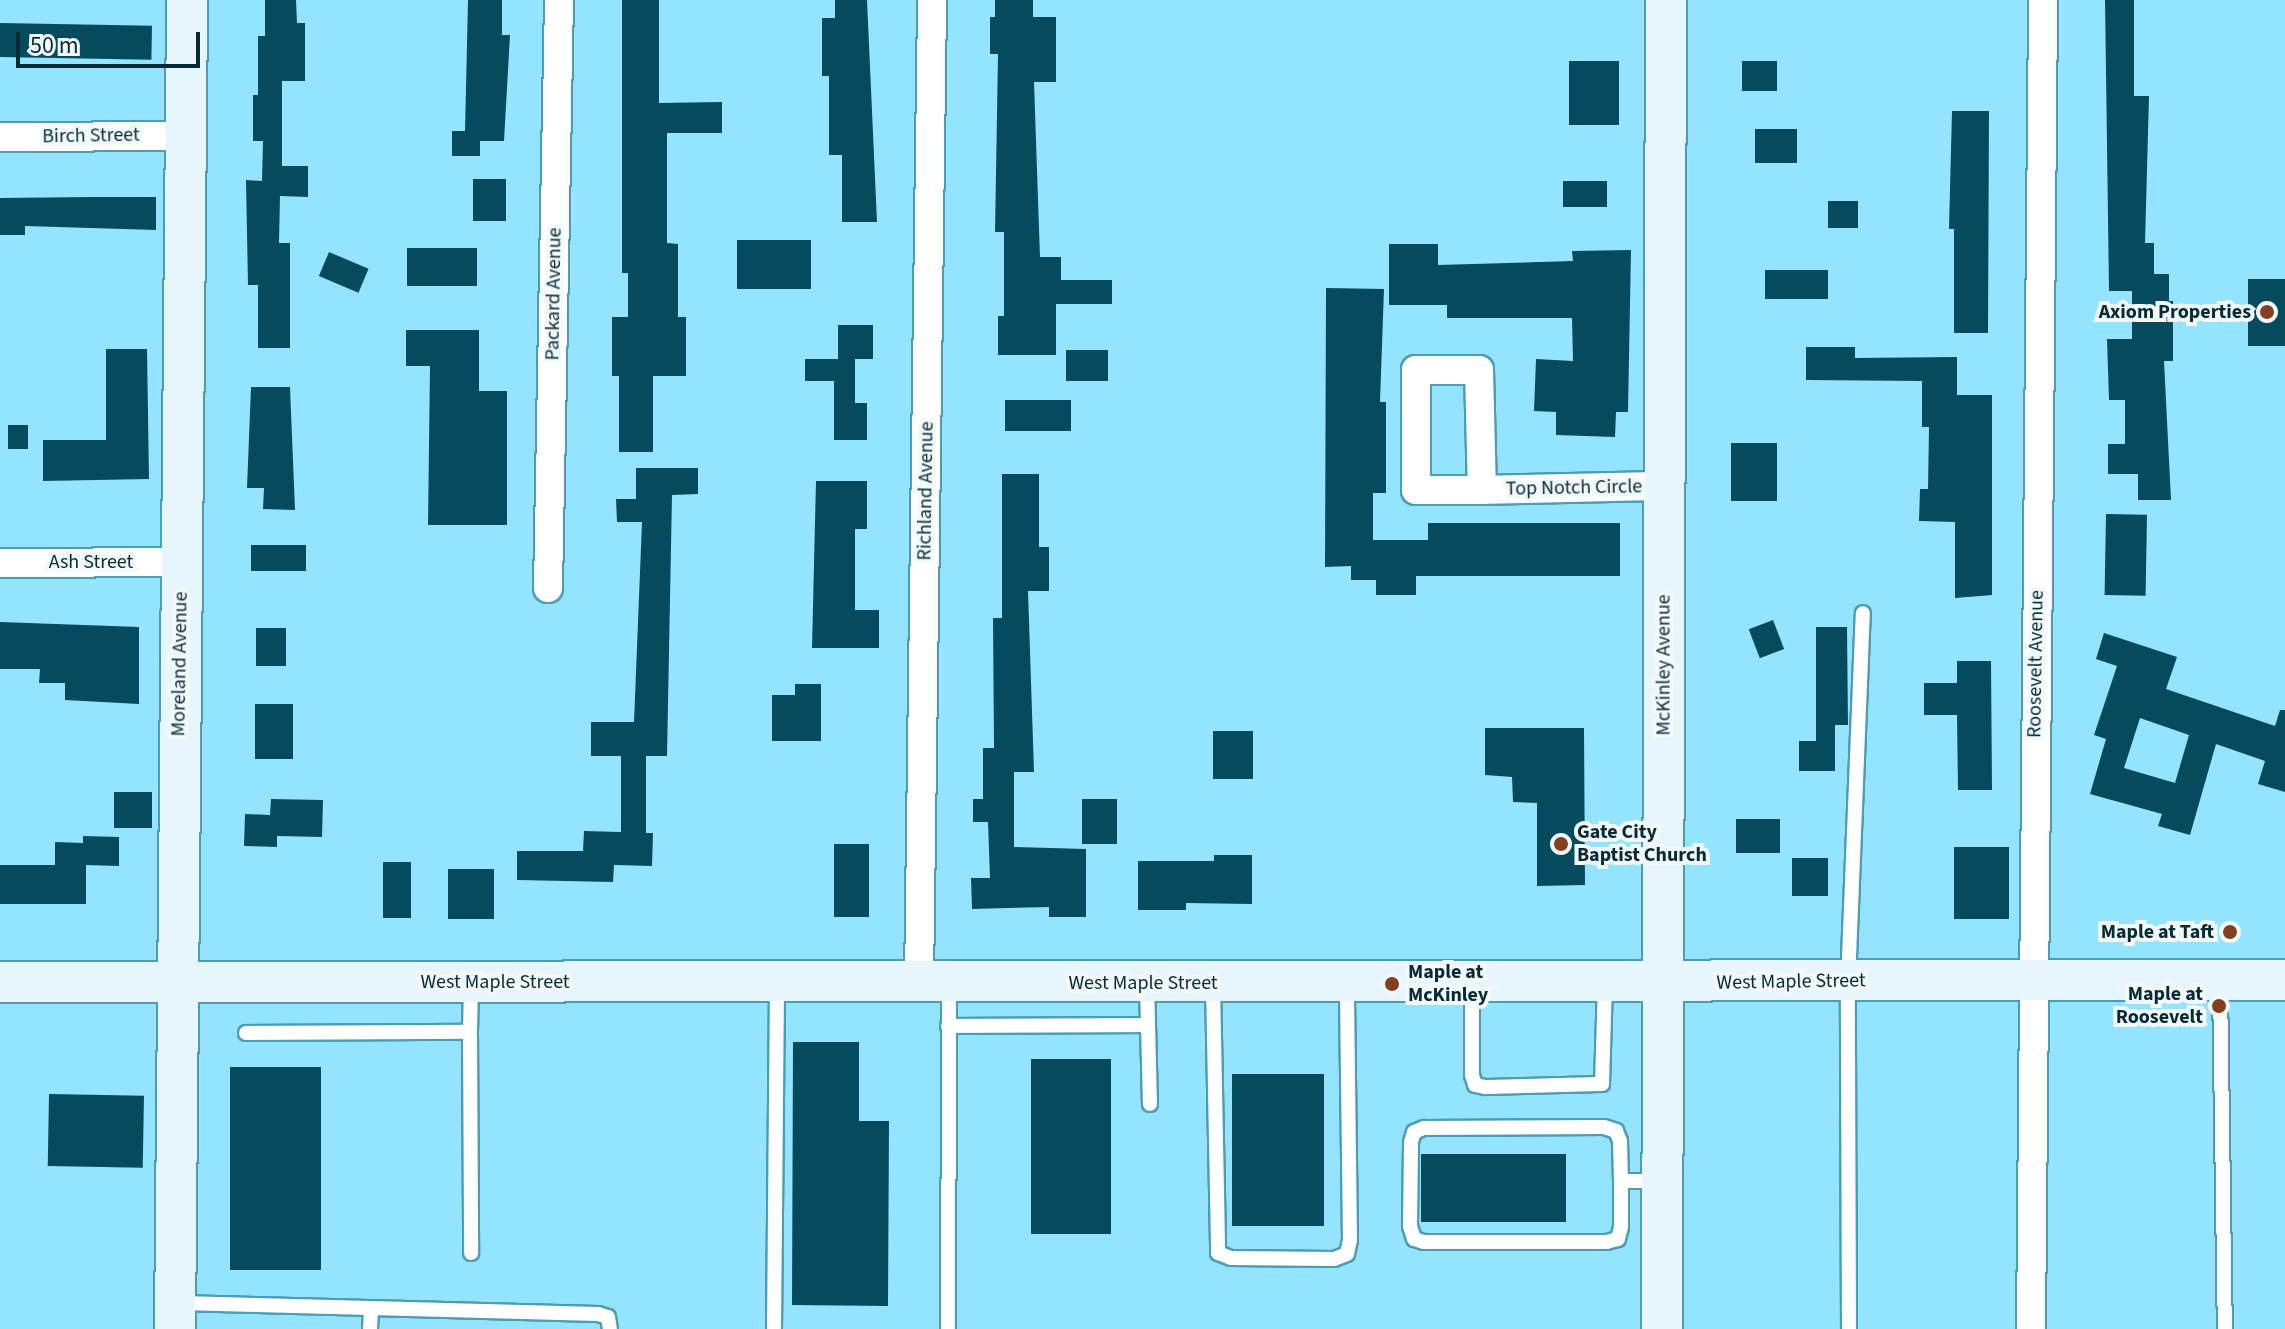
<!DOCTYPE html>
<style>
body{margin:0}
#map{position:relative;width:2285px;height:1329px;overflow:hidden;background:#95e4ff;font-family:"Source Sans 3",sans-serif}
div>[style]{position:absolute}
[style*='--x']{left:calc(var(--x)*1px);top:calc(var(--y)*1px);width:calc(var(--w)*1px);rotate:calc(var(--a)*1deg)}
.building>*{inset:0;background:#054b5d;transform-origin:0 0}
.roads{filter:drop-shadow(2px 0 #4d9cb5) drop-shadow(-2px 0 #4d9cb5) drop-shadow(0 2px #4d9cb5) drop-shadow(0 -2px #4d9cb5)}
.lane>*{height:14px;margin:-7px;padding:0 7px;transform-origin:7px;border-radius:7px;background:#fff}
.street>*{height:28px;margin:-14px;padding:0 14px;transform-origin:14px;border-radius:14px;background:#fff}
.secondary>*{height:40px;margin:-20px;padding:0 20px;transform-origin:20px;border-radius:20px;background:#e6f6fc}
.dots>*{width:22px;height:22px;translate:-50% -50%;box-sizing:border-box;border:4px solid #f1f9fb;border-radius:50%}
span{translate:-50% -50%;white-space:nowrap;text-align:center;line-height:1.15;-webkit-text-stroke:8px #f1f9fb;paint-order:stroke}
.street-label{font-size:20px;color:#072a34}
.poi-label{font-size:20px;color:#072a34;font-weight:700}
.right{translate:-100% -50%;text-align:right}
.left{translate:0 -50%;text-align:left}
.scale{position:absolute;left:16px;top:32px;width:184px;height:36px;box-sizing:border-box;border:4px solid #072a34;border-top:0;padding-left:10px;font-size:24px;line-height:28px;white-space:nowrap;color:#072a34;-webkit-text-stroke:6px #f1f9fb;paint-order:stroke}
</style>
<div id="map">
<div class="building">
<i style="clip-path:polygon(265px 0,296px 0,297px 23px,305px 23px,305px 81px,282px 81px,282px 166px,308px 166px,308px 197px,280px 196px,279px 243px,290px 243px,290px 348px,258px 348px,258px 285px,248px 285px,246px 180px,262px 181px,263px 141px,253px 141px,253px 95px,258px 95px,258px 36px,265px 36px)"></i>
<i style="clip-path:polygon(468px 0,502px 0,502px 35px,510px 35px,504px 141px,480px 141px,480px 156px,452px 156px,452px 131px,465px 131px)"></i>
<i style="clip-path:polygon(622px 0,659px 0,659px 103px,722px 102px,722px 133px,667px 133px,667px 243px,678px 244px,678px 317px,686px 317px,686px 376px,653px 376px,653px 452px,619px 452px,619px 376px,612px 376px,612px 317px,628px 317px,628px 273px,622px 273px)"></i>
<i style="clip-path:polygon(835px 0,867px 0,877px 222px,842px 222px,842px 155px,829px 155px,829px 76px,822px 76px,822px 18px,835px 18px)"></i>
<i style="clip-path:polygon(995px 0,1033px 0,1033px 17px,1056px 17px,1056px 82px,1034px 82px,1040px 257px,1061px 257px,1061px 280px,1112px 280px,1112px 304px,1056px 304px,1056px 355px,998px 355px,998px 316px,1004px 316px,1004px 232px,995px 232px,998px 54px,990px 54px,990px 17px,995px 17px)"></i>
<i style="clip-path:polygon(2105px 0,2134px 0,2134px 96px,2149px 96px,2145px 243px,2154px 243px,2154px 274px,2169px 274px,2169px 301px,2173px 301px,2173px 361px,2164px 361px,2171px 500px,2138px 500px,2138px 474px,2108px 474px,2108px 444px,2125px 444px,2125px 400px,2109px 400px,2107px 339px,2132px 339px,2132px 291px,2109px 291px)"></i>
<i style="left:0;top:23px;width:152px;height:34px;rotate:1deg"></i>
<i style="left:1569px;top:61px;width:50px;height:64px"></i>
<i style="left:1742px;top:61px;width:35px;height:30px"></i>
<i style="clip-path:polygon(1952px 111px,1989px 111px,1988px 333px,1954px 333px,1954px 229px,1949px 229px)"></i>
<i style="left:1755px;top:129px;width:42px;height:34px"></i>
<i style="left:473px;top:179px;width:33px;height:42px"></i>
<i style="left:1563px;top:181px;width:44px;height:26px"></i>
<i style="clip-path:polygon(92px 197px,156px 197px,156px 230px,25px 226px,25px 235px,0 235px,0 198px)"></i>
<i style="left:1828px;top:201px;width:30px;height:27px"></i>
<i style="left:737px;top:240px;width:74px;height:49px"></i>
<i style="clip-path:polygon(1389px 244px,1438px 244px,1438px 265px,1573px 261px,1572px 251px,1631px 250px,1628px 412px,1616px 412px,1615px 437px,1556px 435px,1556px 412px,1534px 411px,1536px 359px,1573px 361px,1572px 318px,1447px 318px,1447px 305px,1389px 305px)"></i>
<i style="left:407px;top:248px;width:70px;height:38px"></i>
<i style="left:329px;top:252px;width:43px;height:26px;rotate:23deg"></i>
<i style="left:1765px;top:270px;width:63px;height:29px"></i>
<i style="left:2248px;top:279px;width:37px;height:67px"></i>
<i style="clip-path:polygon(1326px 288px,1384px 289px,1380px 402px,1386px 402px,1386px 493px,1373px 493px,1373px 540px,1428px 540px,1428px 523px,1620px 523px,1620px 576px,1416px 576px,1416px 595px,1376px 595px,1376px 580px,1351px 580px,1351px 566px,1325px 567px)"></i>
<i style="clip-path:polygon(838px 325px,873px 325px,873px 359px,855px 359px,855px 403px,867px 403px,867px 440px,834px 440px,834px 381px,805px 381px,805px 359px,838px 359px)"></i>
<i style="clip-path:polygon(406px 330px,479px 330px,479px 391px,507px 391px,507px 525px,428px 525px,430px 366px,406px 366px)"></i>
<i style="clip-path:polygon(1806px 347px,1855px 347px,1855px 358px,1957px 357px,1957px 395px,1992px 395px,1992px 595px,1955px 598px,1955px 522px,1919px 521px,1920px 489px,1928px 489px,1929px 427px,1922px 427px,1922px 381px,1806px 380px)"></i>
<i style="clip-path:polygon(106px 349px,147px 349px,149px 479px,43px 481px,43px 440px,106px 440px)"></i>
<i style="left:1066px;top:350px;width:42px;height:31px"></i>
<i style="clip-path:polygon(251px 387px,290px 387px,295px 510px,263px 509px,264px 488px,247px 488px)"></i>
<i style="left:1005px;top:400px;width:66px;height:31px"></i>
<i style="left:8px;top:425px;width:20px;height:24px"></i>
<i style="left:1731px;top:443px;width:46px;height:58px"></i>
<i style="clip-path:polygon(636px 468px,698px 468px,698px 494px,672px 495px,667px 756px,646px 756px,646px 833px,653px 833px,652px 866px,614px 865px,613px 882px,517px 880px,517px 851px,583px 851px,584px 831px,621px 832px,621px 756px,591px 756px,591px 722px,634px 722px,642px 522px,617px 522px,616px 499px,636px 499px)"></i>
<i style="clip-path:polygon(1002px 474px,1039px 474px,1039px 547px,1049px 547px,1049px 591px,1028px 591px,1034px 772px,1014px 772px,1014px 847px,1086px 849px,1086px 917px,1049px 917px,1049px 907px,972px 909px,971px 878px,990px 878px,988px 822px,973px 822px,973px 799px,983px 799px,983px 748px,994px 748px,993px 618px,1002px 618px)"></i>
<i style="clip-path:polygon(816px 481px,867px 481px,867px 529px,855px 529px,855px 610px,879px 610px,879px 648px,812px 648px)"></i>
<i style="left:2106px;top:514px;width:41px;height:81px;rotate:1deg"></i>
<i style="left:251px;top:545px;width:55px;height:26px"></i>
<i style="left:1773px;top:620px;width:31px;height:26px;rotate:69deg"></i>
<i style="clip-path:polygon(0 622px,139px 627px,139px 704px,65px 700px,65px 683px,39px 683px,40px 669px,0 669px)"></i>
<i style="clip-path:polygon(1816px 627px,1847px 627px,1848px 725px,1835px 725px,1835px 771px,1799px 771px,1799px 741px,1816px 741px)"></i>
<i style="left:256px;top:628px;width:30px;height:38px"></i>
<i style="clip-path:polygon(evenodd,2104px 633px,2177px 657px,2166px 689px,2275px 726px,2280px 710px,2285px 710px,2285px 792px,2258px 784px,2265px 761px,2216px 744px,2190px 835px,2158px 826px,2162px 814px,2090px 794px,2106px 739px,2094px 735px,2117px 666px,2096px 659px,2104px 633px,2140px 718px,2189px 735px,2175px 783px,2124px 768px,2140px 718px)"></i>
<i style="clip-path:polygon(1957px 661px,1991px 661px,1992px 790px,1958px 790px,1957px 715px,1924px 715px,1924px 683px,1957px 683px)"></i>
<i style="clip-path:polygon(795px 684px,821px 684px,821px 741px,772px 741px,772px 695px,795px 695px)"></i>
<i style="left:255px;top:704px;width:38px;height:55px"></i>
<i style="clip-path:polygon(1485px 728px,1584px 728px,1585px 885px,1537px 886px,1537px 803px,1513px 802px,1512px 777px,1485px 775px)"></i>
<i style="left:1213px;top:731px;width:40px;height:48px"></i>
<i style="left:114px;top:792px;width:38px;height:36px"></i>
<i style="clip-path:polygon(271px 799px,323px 800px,322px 837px,277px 836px,277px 847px,244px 846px,245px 814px,270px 815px)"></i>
<i style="left:1082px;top:799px;width:35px;height:45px"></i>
<i style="left:1736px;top:819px;width:44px;height:34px"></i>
<i style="clip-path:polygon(83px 836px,119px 837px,119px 866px,86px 865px,86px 904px,0 904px,0 865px,55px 865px,55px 842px,83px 843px)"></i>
<i style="left:834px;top:844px;width:35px;height:73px"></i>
<i style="left:1954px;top:847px;width:55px;height:72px"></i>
<i style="clip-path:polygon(1214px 855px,1252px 855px,1252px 904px,1186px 903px,1186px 910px,1138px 910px,1138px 861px,1214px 861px)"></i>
<i style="left:1792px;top:858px;width:36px;height:38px"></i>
<i style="left:383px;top:862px;width:28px;height:56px"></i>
<i style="left:448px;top:869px;width:46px;height:50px"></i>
<i style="clip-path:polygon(793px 1042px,859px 1042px,859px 1121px,889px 1121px,888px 1306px,792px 1305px)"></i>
<i style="left:1031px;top:1059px;width:80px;height:175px"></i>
<i style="left:230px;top:1067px;width:91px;height:203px"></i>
<i style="left:1232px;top:1074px;width:92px;height:152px"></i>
<i style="left:49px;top:1094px;width:95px;height:72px;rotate:1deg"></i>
<i style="left:1421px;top:1154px;width:145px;height:68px"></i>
</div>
<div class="roads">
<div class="lane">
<i style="--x:2220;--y:982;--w:347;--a:89.2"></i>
<i style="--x:1147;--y:983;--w:121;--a:88.6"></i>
<i style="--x:1213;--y:984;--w:269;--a:88.9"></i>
<i style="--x:1218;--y:1253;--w:14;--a:21"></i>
<i style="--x:1231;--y:1258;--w:103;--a:0.6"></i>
<i style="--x:1334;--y:1259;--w:14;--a:-21"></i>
<i style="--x:1347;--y:1254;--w:14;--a:-78"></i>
<i style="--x:1350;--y:1240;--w:256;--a:-90.7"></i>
<i style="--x:1472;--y:984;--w:91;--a:90"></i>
<i style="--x:1472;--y:1075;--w:10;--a:73"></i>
<i style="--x:1475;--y:1085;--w:10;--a:11"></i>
<i style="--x:1485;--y:1087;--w:117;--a:-1.5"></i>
<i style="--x:1602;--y:1084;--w:100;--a:-88.3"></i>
<i style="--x:948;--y:1026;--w:200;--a:-0.3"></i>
<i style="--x:470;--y:1032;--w:221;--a:89.7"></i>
<i style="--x:246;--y:1033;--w:224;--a:-0.3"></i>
<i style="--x:470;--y:1032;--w:49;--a:-88.8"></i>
<i style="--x:1621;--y:1181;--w:46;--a:90"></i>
<i style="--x:1621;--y:1227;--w:12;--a:104"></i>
<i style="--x:1618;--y:1239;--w:11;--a:165"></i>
<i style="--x:1607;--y:1242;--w:183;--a:180"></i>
<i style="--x:1424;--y:1242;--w:10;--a:-163"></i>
<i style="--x:1414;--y:1239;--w:14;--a:-107"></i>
<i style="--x:1410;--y:1226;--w:84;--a:-89.3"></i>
<i style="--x:1411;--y:1142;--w:10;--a:-73"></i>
<i style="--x:1414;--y:1132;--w:11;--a:-22"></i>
<i style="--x:1424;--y:1128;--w:180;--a:-0.3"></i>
<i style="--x:1604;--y:1127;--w:13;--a:18"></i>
<i style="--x:1616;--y:1131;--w:11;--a:68"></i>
<i style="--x:1620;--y:1141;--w:40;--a:88.6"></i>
<i style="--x:1621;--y:1181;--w:41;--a:0"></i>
<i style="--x:180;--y:1303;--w:418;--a:1.5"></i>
<i style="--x:598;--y:1314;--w:10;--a:17"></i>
<i style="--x:608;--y:1317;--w:12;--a:81"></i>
<i style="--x:370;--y:1329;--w:20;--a:-87"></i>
<i style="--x:774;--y:1329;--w:346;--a:-89.5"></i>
<i style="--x:948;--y:1329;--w:346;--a:-89.8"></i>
<i style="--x:1849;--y:1329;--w:347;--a:-90.2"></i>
<i style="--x:1848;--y:982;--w:369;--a:-87.7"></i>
</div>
<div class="street">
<i style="--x:0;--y:137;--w:183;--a:-0.3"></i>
<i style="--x:1416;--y:370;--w:63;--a:0"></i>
<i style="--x:1479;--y:370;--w:120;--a:88.6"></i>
<i style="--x:1482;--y:490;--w:66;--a:180"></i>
<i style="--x:1416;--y:490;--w:120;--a:-90"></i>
<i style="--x:1482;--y:490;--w:183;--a:-1.3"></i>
<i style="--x:0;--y:563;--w:181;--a:-0.3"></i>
<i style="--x:548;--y:588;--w:588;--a:-88.93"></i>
<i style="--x:919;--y:982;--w:982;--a:-89.24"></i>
<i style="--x:2031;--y:1329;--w:1329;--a:-89.48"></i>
</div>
<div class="secondary">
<i style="--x:0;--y:982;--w:2285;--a:-0.05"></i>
<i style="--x:175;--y:1329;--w:1329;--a:-89.48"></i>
<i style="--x:1662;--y:1329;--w:1329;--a:-89.83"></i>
</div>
</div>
<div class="dots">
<i style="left:2267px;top:312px;background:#863e21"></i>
<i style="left:1561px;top:844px;background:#863e21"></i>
<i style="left:2230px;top:932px;background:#863e21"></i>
<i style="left:1392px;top:984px;background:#863e21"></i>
<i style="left:2219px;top:1006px;background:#863e21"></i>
</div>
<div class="street-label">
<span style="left:91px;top:136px;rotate:-1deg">Birch Street</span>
<span style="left:554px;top:294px;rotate:-89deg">Packard Avenue</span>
<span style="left:1574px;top:488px;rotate:-1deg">Top Notch Circle</span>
<span style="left:926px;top:491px;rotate:-89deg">Richland Avenue</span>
<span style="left:91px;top:562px">Ash Street</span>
<span style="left:180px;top:664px;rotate:-89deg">Moreland Avenue</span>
<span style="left:2036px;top:664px;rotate:-89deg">Roosevelt Avenue</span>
<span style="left:1664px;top:665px;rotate:-90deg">McKinley Avenue</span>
<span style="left:495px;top:982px">West Maple Street</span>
<span style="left:1791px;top:982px;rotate:-1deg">West Maple Street</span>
<span style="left:1143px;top:983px">West Maple Street</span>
</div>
<div class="poi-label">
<span class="right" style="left:2251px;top:312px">Axiom Properties</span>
<span class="left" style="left:1577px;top:844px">Gate City<br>Baptist Church</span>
<span class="right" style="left:2214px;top:932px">Maple at Taft</span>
<span class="left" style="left:1408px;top:984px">Maple at<br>McKinley</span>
<span class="right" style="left:2203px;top:1006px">Maple at<br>Roosevelt</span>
</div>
<div class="scale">50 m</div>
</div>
